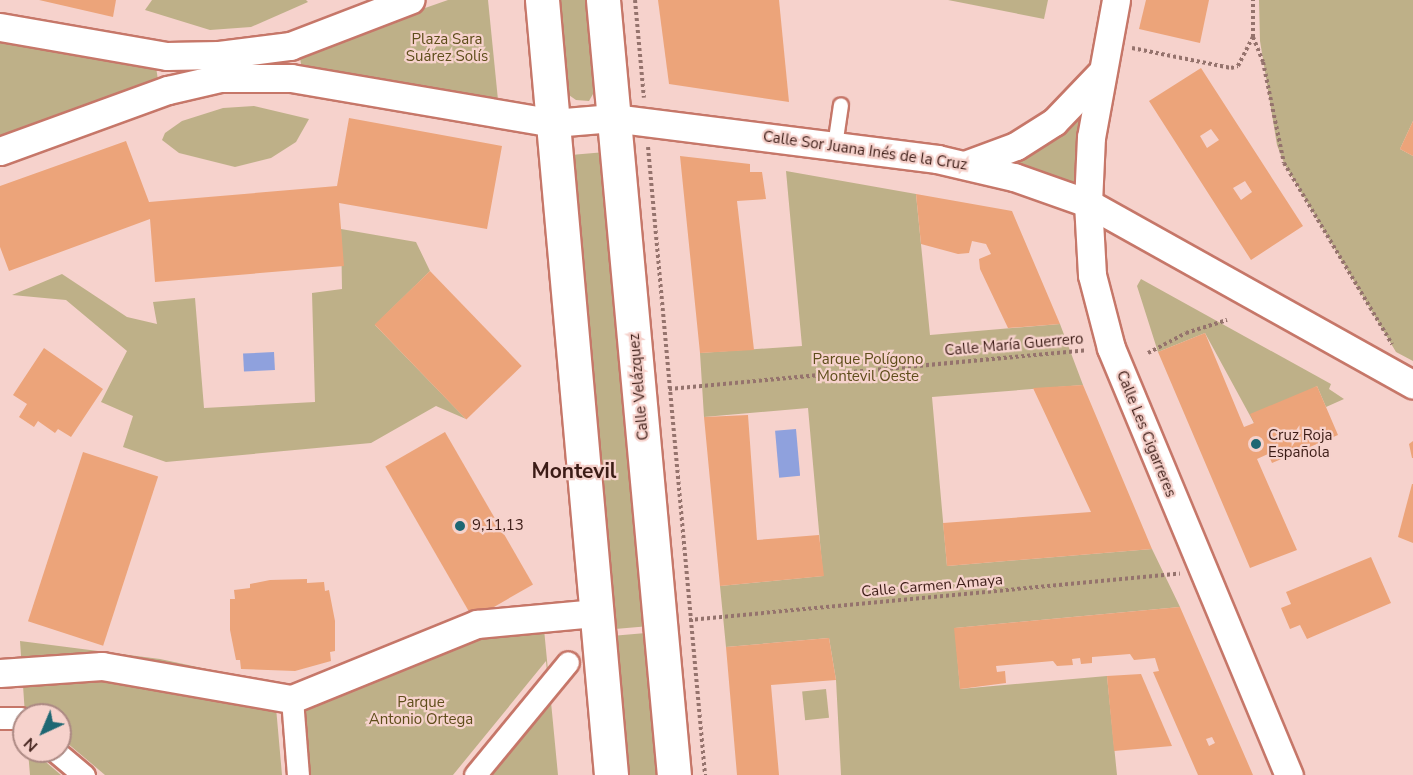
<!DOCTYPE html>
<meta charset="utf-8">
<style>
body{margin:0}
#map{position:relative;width:1413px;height:775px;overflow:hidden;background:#f6d2cc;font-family:"Nunito Sans",sans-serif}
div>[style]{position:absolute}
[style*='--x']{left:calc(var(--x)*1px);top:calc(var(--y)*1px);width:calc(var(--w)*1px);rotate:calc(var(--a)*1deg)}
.green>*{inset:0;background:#beb088;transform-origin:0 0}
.water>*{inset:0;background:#8fa1dd;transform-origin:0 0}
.building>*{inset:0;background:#eca47a;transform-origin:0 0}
.path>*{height:4px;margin-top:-2px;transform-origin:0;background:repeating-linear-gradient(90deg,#95736d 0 3px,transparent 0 6px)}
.roads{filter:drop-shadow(2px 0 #c67769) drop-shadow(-2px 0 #c67769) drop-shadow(0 2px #c67769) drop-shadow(0 -2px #c67769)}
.service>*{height:14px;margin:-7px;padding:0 7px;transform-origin:7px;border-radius:7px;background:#fff}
.pedestrian>*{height:21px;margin:-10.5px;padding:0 10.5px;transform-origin:10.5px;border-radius:10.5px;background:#fff}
.minor>*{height:27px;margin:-13.5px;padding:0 13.5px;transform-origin:13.5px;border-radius:13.5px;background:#fff}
.tertiary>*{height:33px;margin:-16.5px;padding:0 16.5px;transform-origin:16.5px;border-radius:16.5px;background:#fff}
.dots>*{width:16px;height:16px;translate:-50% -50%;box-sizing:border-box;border:3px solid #f6d2cc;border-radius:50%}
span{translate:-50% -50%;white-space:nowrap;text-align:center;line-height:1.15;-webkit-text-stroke:4.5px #f6d2cc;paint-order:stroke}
.park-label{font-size:15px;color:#5e4d1a}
.street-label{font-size:15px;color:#3c1c16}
.poi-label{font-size:15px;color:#3c1c16}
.left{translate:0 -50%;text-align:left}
.district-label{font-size:21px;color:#3c1c16;font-weight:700}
.north{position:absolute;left:12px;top:703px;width:60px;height:60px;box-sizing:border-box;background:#f6d2cc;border:2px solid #ac8983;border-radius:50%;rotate:224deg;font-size:16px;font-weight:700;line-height:24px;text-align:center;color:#3c1c16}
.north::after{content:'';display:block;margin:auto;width:21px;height:27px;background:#1e6773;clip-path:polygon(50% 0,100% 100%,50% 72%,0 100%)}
</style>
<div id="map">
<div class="green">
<i style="clip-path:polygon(152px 0,306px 0,308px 2px,251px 27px,210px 30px,145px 10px)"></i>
<i style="clip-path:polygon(448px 0,488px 0,498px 100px,302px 70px,299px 52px)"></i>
<i style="clip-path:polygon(555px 0,590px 0,597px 87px,589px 101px,576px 100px,566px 93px)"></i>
<i style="clip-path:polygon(948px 0,1048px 0,1044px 19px)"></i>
<i style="clip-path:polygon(1259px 0,1413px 0,1413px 121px,1400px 149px,1413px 156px,1413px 361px,1396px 352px,1284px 163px,1277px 145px,1260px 41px)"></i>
<i style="clip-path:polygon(0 38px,156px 67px,158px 80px,0 138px)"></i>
<i style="clip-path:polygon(1082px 103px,1075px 184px,996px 161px)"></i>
<i style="clip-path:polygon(254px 106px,309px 119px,296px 142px,271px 158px,235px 167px,179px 153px,162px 140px,165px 133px,182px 121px,223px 108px)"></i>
<i style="left:617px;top:151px;width:476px;height:61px;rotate:85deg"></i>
<i style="clip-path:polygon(786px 171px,916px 194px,930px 335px,1060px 324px,1083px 385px,932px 397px,947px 566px,1152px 549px,1180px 607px,955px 628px,960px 689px,1107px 676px,1117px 775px,841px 775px,836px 680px,829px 638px,726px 647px,720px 586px,823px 576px,808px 408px,704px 417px,700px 353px,802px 346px)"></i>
<i style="clip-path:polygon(341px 229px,416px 242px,430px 271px,375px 325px,466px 419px,436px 406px,371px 443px,166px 462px,123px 447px,133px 416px,101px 402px,127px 351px,66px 300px,12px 295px,62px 274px,127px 317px,157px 324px,153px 302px,195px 298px,204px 408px,315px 402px,312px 293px,342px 289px)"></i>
<i style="clip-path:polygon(1141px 279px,1331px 384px,1329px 389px,1344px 399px,1326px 407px,1317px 386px,1254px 423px,1205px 333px,1158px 352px,1137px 286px)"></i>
<i style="clip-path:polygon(542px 608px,558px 775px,491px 775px,550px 703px,546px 661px,453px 775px,309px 775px,302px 695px,275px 696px,282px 775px,105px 775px,60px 737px,60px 715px,33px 715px,27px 709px,25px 715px,20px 641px,160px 659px,301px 689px)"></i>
<i style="left:646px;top:633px;width:143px;height:32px;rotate:85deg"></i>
<i style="left:826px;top:689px;width:29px;height:24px;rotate:84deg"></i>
<i style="clip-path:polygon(28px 751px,33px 751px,61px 775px,30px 775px)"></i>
</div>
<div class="water">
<i style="left:274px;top:352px;width:18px;height:31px;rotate:87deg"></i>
<i style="left:796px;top:429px;width:47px;height:21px;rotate:85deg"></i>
</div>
<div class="building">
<i style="clip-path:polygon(39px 0,116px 0,113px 17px)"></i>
<i style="clip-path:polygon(658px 0,779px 0,789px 102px,669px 84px)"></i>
<i style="clip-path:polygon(1146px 0,1209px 0,1200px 43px,1139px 29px)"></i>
<i style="clip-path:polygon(evenodd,1201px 68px,1303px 226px,1251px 260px,1149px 101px,1201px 68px,1211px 129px,1219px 140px,1207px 148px,1200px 136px,1211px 129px,1201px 68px,1245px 181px,1252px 192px,1241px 200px,1233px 188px,1245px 181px)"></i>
<i style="clip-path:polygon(349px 118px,502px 146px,487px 229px,339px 203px,344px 266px,155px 282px,150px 219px,9px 271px,0 247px,0 186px,126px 141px,149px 202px,337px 186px)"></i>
<i style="clip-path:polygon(1413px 121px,1413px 156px,1400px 149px)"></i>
<i style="clip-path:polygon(680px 156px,750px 164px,750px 172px,762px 172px,766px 199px,737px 201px,754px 350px,700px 353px)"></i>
<i style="clip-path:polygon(916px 194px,1012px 211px,1060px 324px,1008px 328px,980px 269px,979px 259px,991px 254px,986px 244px,972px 241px,969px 253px,958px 254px,921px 244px)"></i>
<i style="left:430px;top:271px;width:132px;height:77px;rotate:46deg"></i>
<i style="clip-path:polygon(1205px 333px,1244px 427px,1254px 423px,1250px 414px,1317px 386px,1338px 435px,1272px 463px,1268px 454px,1257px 459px,1297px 550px,1250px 568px,1158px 352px)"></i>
<i style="clip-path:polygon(44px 348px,103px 389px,71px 437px,58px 429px,55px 433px,38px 421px,34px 427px,19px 417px,27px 404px,13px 395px)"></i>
<i style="clip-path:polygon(1083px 385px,1152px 549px,947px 566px,943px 523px,1091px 512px,1033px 388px)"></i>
<i style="clip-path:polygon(748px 415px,757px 540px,819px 535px,824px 576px,720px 586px,704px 417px)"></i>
<i style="left:445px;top:432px;width:176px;height:69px;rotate:60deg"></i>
<i style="clip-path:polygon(1413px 441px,1413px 458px,1412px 458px,1409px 444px)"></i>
<i style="left:83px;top:452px;width:79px;height:178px;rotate:18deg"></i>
<i style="clip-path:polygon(1412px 484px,1413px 484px,1413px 543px,1398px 537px)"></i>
<i style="clip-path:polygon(1371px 557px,1391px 603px,1307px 639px,1300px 625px,1290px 629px,1281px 608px,1291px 604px,1286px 592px)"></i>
<i style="clip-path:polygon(307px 579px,307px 583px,324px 582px,325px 591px,329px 590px,335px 621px,335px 651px,330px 652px,331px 661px,295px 671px,241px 669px,240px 660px,236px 660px,230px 630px,230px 599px,235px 599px,234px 590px,250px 588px,250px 584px,270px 580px)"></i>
<i style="clip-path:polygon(evenodd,1180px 607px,1253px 775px,1198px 775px,1153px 672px,1159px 671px,1155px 658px,1134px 660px,1130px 654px,1092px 657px,1092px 663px,1081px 664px,1080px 658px,1072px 659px,1073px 665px,1057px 666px,1053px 661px,996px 666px,997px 672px,1005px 671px,1006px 683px,960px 689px,954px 628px,1180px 607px,1212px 737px,1215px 743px,1209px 746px,1206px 739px,1212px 737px)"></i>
<i style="clip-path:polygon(829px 638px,836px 680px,771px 685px,779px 775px,737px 775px,726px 647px)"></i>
<i style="clip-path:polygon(1141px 674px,1172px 746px,1114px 751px,1107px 676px)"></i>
</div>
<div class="path">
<i style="--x:635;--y:0;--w:98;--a:84.8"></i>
<i style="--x:1253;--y:37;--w:27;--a:68"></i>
<i style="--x:1263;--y:62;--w:103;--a:78.3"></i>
<i style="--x:1284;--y:163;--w:211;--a:59.2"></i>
<i style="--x:1132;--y:48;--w:101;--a:11.4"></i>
<i style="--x:1231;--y:68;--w:7;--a:-16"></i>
<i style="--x:1238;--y:66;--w:33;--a:-63"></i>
<i style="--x:1253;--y:37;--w:37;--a:-90"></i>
<i style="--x:648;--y:147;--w:631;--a:84.81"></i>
<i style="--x:1148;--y:353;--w:43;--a:-27.8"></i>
<i style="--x:1186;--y:333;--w:43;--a:-17.6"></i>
<i style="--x:669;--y:389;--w:419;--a:-5.3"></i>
<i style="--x:689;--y:620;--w:493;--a:-5.4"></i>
</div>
<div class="roads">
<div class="service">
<i style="--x:835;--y:146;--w:41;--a:-81.7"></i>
</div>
<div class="pedestrian">
<i style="--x:292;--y:699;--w:76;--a:85.5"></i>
<i style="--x:0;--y:718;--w:20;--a:0"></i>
<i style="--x:20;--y:718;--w:6;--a:51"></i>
<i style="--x:55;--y:751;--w:38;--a:40"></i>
<i style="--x:475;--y:775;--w:146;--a:-50.5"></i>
</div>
<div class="minor">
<i style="--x:1116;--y:0;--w:139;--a:100.3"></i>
<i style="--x:1091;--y:137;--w:66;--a:92.6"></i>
<i style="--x:1088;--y:203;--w:72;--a:86.8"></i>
<i style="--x:1092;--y:275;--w:75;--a:75.4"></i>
<i style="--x:1111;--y:348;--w:463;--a:67.4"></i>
<i style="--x:0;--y:27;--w:169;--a:9.9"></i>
<i style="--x:167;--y:56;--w:52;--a:-1.1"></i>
<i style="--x:219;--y:55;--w:72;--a:-7.2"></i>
<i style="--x:290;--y:46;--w:129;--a:-21"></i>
<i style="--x:0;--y:151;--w:179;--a:-20"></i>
<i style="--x:168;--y:90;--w:53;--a:-13"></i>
<i style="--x:220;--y:78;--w:71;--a:0"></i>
<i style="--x:291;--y:78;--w:266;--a:9.7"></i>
<i style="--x:553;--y:123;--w:60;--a:-4.8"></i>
<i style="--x:613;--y:118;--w:327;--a:7.2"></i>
<i style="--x:937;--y:159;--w:79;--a:13.2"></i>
<i style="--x:1014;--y:177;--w:78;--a:19.4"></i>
<i style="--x:1088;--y:203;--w:372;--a:29.2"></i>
<i style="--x:965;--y:165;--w:54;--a:-20.4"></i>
<i style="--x:1016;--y:146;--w:45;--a:-32.3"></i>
<i style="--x:1054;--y:122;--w:66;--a:-46.2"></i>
<i style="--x:0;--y:673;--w:102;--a:-3.9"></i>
<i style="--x:102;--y:666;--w:193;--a:9.9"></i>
<i style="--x:292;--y:699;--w:200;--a:-22.1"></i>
<i style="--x:477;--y:624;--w:120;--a:-5.3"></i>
</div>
<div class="tertiary">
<i style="--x:542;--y:0;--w:778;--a:84.91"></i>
<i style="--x:603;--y:0;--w:778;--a:84.77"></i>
</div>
</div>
<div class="dots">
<i style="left:1256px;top:444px;background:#1e6773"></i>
<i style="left:460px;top:526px;background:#1e6773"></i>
</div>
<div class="park-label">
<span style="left:447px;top:48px">Plaza Sara<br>Suárez Solís</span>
<span style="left:868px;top:368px">Parque Polígono<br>Montevil Oeste</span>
<span style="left:421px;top:711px">Parque<br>Antonio Ortega</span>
</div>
<div class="street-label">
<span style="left:865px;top:151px;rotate:8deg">Calle Sor Juana Inés de la Cruz</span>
<span style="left:1014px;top:345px;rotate:-5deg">Calle María Guerrero</span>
<span style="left:639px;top:387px;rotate:-95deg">Calle Velázquez</span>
<span style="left:1146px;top:434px;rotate:68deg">Calle Les Cigarreres</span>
<span style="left:932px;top:586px;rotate:-5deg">Calle Carmen Amaya</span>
</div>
<div class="poi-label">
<span class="left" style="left:1268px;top:444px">Cruz Roja<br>Española</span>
<span class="left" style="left:472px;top:526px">9,11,13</span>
</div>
<div class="district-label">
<span style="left:574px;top:471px">Montevil</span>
</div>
<div class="north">N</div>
</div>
